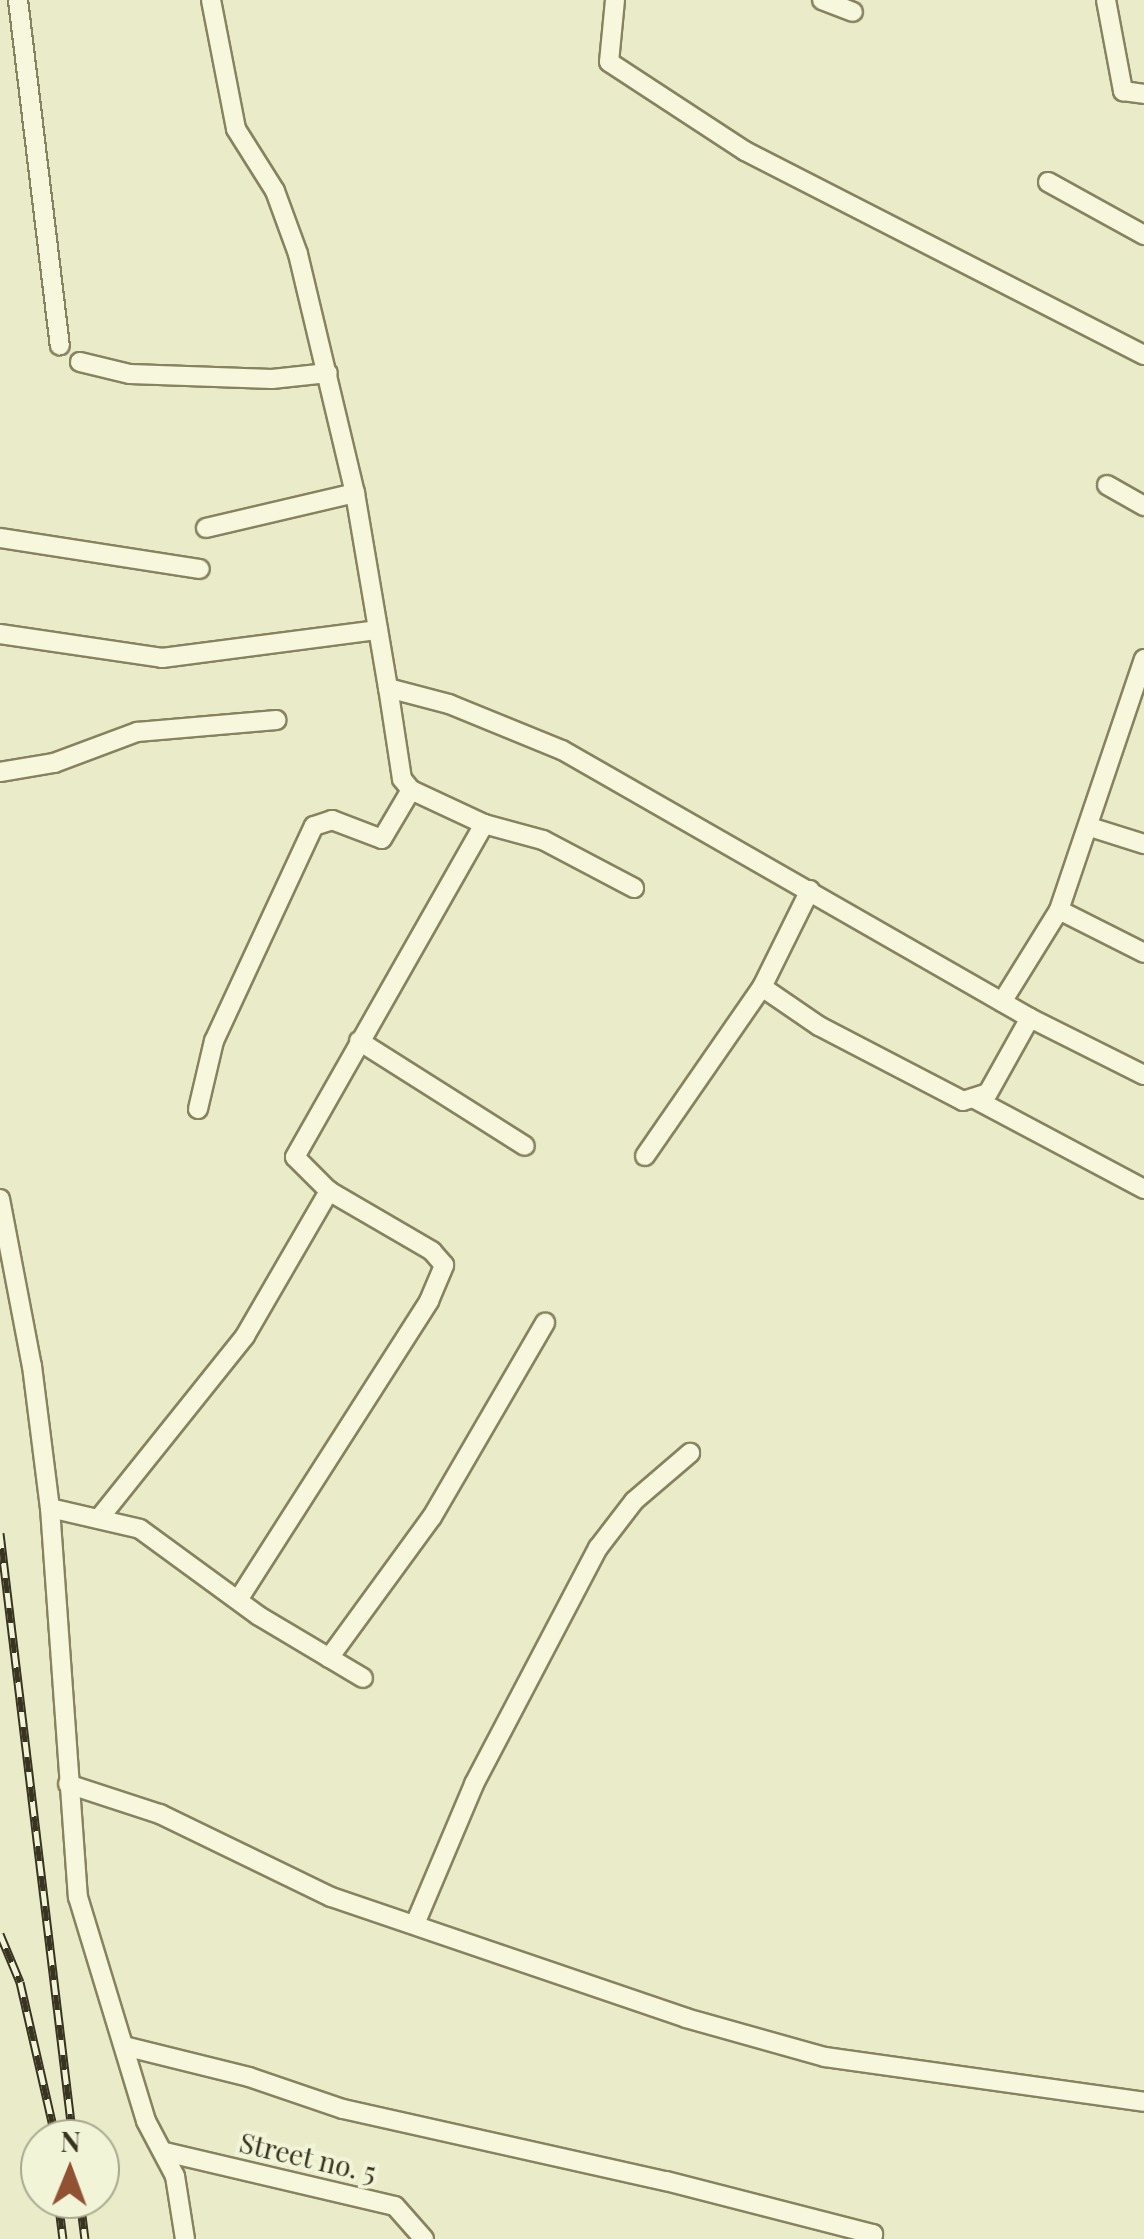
<!DOCTYPE html>
<style>
body{margin:0}
#map{position:relative;width:1144px;height:2239px;overflow:hidden;background:#eaecc9;font-family:"Playfair Display",serif}
div>[style]{position:absolute}
[style*='--x']{left:calc(var(--x)*1px);top:calc(var(--y)*1px);width:calc(var(--w)*1px);rotate:calc(var(--a)*1deg)}
.roads{filter:drop-shadow(2px 0 #87825f) drop-shadow(-2px 0 #87825f) drop-shadow(0 2px #87825f) drop-shadow(0 -2px #87825f)}
.street>*{height:18px;margin:-9px;padding:0 9px;transform-origin:9px;border-radius:9px;background:#f6f7dc}
.rail>*{height:9px;margin-top:-4.5px;transform-origin:0;background:repeating-linear-gradient(90deg,#f2f4d8 0 15px,#383421 0 30px);box-sizing:border-box;border-block:2px solid #383421}
span{translate:-50% -50%;white-space:nowrap;text-align:center;line-height:1.15;-webkit-text-stroke:8px #f2f4d8;paint-order:stroke}
.street-label{font-size:28px;color:#383421}
.north{position:absolute;left:20px;top:2119px;width:100px;height:100px;box-sizing:border-box;background:#f2f4d8;border:2px solid #a8a78f;border-radius:50%;rotate:1deg;font-size:28px;font-weight:700;line-height:40px;text-align:center;color:#383421}
.north::after{content:'';display:block;margin:auto;width:35px;height:45px;background:#915234;clip-path:polygon(50% 0,100% 100%,50% 72%,0 100%)}
</style>
<div id="map">
<div class="roads">
<div class="street">
<i style="--x:18;--y:0;--w:348;--a:83.1"></i>
<i style="--x:211;--y:0;--w:131;--a:79"></i>
<i style="--x:236;--y:129;--w:73;--a:57.8"></i>
<i style="--x:275;--y:191;--w:67;--a:69.9"></i>
<i style="--x:298;--y:254;--w:246;--a:76.6"></i>
<i style="--x:355;--y:493;--w:198;--a:80.4"></i>
<i style="--x:388;--y:688;--w:63;--a:14.7"></i>
<i style="--x:449;--y:704;--w:122;--a:22.2"></i>
<i style="--x:562;--y:750;--w:539;--a:29.8"></i>
<i style="--x:1030;--y:1018;--w:127;--a:26.6"></i>
<i style="--x:615;--y:0;--w:62;--a:95.5"></i>
<i style="--x:609;--y:62;--w:163;--a:33.2"></i>
<i style="--x:745;--y:151;--w:448;--a:27.1"></i>
<i style="--x:822;--y:0;--w:33;--a:21"></i>
<i style="--x:1106;--y:0;--w:93;--a:79.4"></i>
<i style="--x:1123;--y:91;--w:21;--a:8"></i>
<i style="--x:1048;--y:182;--w:110;--a:28.9"></i>
<i style="--x:80;--y:362;--w:51;--a:13.5"></i>
<i style="--x:130;--y:374;--w:142;--a:2"></i>
<i style="--x:272;--y:379;--w:56;--a:-6.1"></i>
<i style="--x:1107;--y:485;--w:43;--a:29.6"></i>
<i style="--x:206;--y:528;--w:153;--a:-13.2"></i>
<i style="--x:0;--y:538;--w:202;--a:8.8"></i>
<i style="--x:0;--y:634;--w:164;--a:8.4"></i>
<i style="--x:162;--y:658;--w:218;--a:-7.4"></i>
<i style="--x:0;--y:772;--w:55;--a:-9.5"></i>
<i style="--x:54;--y:763;--w:89;--a:-20.5"></i>
<i style="--x:137;--y:732;--w:140;--a:-4.9"></i>
<i style="--x:484;--y:824;--w:61;--a:15.2"></i>
<i style="--x:543;--y:840;--w:103;--a:27.8"></i>
<i style="--x:1090;--y:827;--w:57;--a:17.5"></i>
<i style="--x:810;--y:890;--w:108;--a:116.3"></i>
<i style="--x:762;--y:987;--w:69;--a:34.4"></i>
<i style="--x:819;--y:1026;--w:162;--a:27.5"></i>
<i style="--x:963;--y:1101;--w:26;--a:-18"></i>
<i style="--x:988;--y:1093;--w:86;--a:-60.8"></i>
<i style="--x:1059;--y:910;--w:95;--a:26.8"></i>
<i style="--x:1002;--y:1002;--w:108;--a:-58.2"></i>
<i style="--x:1059;--y:910;--w:265;--a:-71.3"></i>
<i style="--x:359;--y:1041;--w:196;--a:32.3"></i>
<i style="--x:973;--y:1098;--w:194;--a:28"></i>
<i style="--x:198;--y:1109;--w:70;--a:-76.8"></i>
<i style="--x:214;--y:1041;--w:237;--a:-65.1"></i>
<i style="--x:314;--y:826;--w:19;--a:-18"></i>
<i style="--x:332;--y:820;--w:53;--a:20.8"></i>
<i style="--x:382;--y:839;--w:57;--a:-59.4"></i>
<i style="--x:645;--y:1156;--w:206;--a:-55.3"></i>
<i style="--x:0;--y:1199;--w:170;--a:79.2"></i>
<i style="--x:32;--y:1366;--w:143;--a:82.8"></i>
<i style="--x:50;--y:1508;--w:390;--a:85.9"></i>
<i style="--x:78;--y:1897;--w:234;--a:73.1"></i>
<i style="--x:146;--y:2121;--w:62;--a:62.2"></i>
<i style="--x:175;--y:2176;--w:64;--a:81"></i>
<i style="--x:50;--y:1508;--w:92;--a:13.1"></i>
<i style="--x:140;--y:1529;--w:147;--a:36.2"></i>
<i style="--x:259;--y:1616;--w:121;--a:30.8"></i>
<i style="--x:101;--y:1516;--w:231;--a:-51.3"></i>
<i style="--x:245;--y:1336;--w:168;--a:-59.9"></i>
<i style="--x:238;--y:1600;--w:355;--a:-57.4"></i>
<i style="--x:429;--y:1301;--w:39;--a:-67"></i>
<i style="--x:444;--y:1265;--w:18;--a:-131"></i>
<i style="--x:432;--y:1251;--w:119;--a:-149.8"></i>
<i style="--x:329;--y:1191;--w:48;--a:-135"></i>
<i style="--x:295;--y:1157;--w:383;--a:-60.4"></i>
<i style="--x:484;--y:824;--w:81;--a:-155"></i>
<i style="--x:411;--y:790;--w:14;--a:-129"></i>
<i style="--x:402;--y:779;--w:92;--a:-98.7"></i>
<i style="--x:329;--y:1658;--w:175;--a:-53.9"></i>
<i style="--x:432;--y:1517;--w:225;--a:-59.8"></i>
<i style="--x:68;--y:1784;--w:97;--a:18.1"></i>
<i style="--x:160;--y:1814;--w:190;--a:25.9"></i>
<i style="--x:331;--y:1897;--w:375;--a:18.8"></i>
<i style="--x:686;--y:2018;--w:144;--a:15.7"></i>
<i style="--x:825;--y:2057;--w:322;--a:8"></i>
<i style="--x:415;--y:1924;--w:152;--a:-67.1"></i>
<i style="--x:474;--y:1784;--w:267;--a:-62.3"></i>
<i style="--x:598;--y:1548;--w:59;--a:-52.5"></i>
<i style="--x:634;--y:1501;--w:74;--a:-40.6"></i>
<i style="--x:124;--y:2046;--w:129;--a:13.9"></i>
<i style="--x:249;--y:2077;--w:99;--a:18.8"></i>
<i style="--x:343;--y:2109;--w:331;--a:12.6"></i>
<i style="--x:666;--y:2181;--w:214;--a:14.4"></i>
<i style="--x:873;--y:2234;--w:5;--a:101"></i>
<i style="--x:165;--y:2152;--w:236;--a:13.2"></i>
<i style="--x:395;--y:2206;--w:44;--a:48.7"></i>
</div>
</div>
<div class="rail">
<i style="--x:0;--y:1533;--w:610;--a:83.13"></i>
<i style="--x:0;--y:1934;--w:52;--a:67.4"></i>
<i style="--x:20;--y:1982;--w:161;--a:77.1"></i>
<i style="--x:58;--y:2199;--w:40;--a:82.9"></i>
<i style="--x:80;--y:2199;--w:40;--a:82.9"></i>
</div>
<div class="street-label">
<span style="left:308px;top:2157px;rotate:13deg">Street no. 5</span>
</div>
<div class="north">N</div>
</div>
